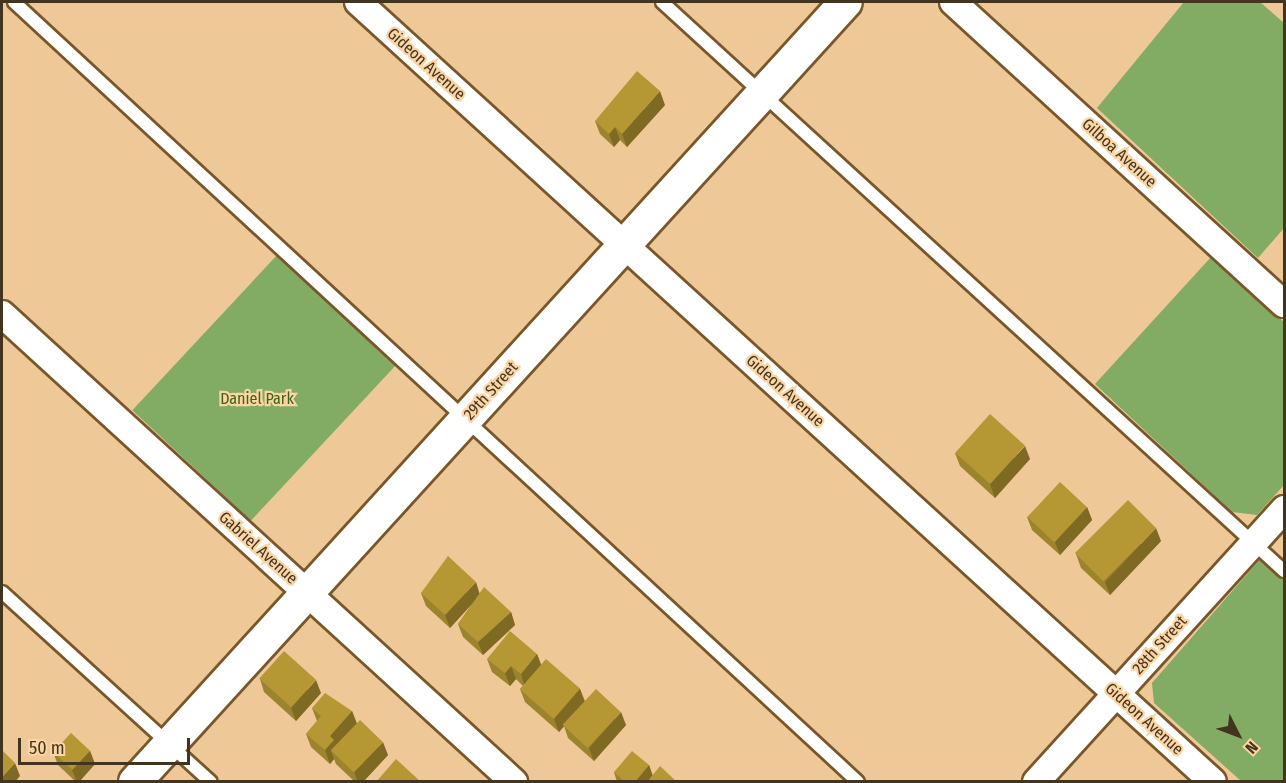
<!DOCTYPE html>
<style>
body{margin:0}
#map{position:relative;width:1286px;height:783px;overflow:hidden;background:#eec897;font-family:"Fira Sans Condensed",sans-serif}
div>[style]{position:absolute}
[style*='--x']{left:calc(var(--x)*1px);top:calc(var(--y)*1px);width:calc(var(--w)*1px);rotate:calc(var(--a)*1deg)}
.green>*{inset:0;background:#82ab64;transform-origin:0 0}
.roads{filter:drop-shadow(2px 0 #795729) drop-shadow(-2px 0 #795729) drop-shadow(0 2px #795729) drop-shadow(0 -2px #795729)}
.service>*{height:12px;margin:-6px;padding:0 6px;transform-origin:6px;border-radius:6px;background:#fff}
.minor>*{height:26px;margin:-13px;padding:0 13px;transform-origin:13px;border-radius:13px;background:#fff}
.tertiary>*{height:32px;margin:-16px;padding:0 16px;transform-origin:16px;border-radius:16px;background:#fff}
.wall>*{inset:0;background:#9c832d}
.shaded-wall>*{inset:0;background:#7f6a24}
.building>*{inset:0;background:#b59834;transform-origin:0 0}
span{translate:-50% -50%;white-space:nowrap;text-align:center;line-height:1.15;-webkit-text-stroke:4.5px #fbd5a4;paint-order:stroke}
.street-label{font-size:16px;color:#433420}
.park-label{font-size:16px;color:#3c6119}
.frame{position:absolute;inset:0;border:3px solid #433420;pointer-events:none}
.north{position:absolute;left:1208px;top:705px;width:60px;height:60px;-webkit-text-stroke:4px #fbd5a4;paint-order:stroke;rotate:132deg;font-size:16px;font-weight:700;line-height:24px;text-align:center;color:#433420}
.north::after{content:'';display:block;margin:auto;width:21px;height:27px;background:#433420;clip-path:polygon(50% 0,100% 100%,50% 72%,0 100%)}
.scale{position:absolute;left:18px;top:738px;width:172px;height:27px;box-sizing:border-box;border:3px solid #433420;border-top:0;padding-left:8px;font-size:18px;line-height:21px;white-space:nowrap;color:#433420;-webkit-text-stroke:4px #fbd5a4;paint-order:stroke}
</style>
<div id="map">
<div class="green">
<i style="clip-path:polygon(1184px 2px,1260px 2px,1284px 23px,1284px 228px,1258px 258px,1097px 108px)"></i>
<i style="left:279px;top:253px;width:162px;height:215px;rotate:43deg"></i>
<i style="clip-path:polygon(1212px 256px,1284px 322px,1284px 485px,1257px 515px,1232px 512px,1095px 384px)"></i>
<i style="clip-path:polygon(1262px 557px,1284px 578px,1284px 781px,1241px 781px,1154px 703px,1152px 683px)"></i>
</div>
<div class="roads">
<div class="service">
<i style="--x:14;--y:2;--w:1149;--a:42.74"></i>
<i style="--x:662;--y:2;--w:843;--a:42.45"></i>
<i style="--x:2;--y:592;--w:282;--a:42.3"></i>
</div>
<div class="minor">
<i style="--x:358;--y:2;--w:1157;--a:42.37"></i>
<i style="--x:953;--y:2;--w:448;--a:42.4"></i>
<i style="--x:2;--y:314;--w:694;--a:42.43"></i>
<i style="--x:1036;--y:782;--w:369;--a:-47.7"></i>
</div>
<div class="tertiary">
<i style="--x:135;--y:782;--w:1055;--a:-47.65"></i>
</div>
</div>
<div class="wall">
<i style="clip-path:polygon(665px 105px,627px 147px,620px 140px,614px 147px,600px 134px,595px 121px)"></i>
<i style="clip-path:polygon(955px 453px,1030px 459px,995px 498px,960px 466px)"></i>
<i style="clip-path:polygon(1087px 507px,1092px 520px,1060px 555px,1032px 530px,1027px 517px)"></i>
<i style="clip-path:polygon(1161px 541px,1110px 595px,1081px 568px,1076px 554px)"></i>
<i style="clip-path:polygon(421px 593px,480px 593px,511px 612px,515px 625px,483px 655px,463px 637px,458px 624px,472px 604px,450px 628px,426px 606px)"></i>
<i style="clip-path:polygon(537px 654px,541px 665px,580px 689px,585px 701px,626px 725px,594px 761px,568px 738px,564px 726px,559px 732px,525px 702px,520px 689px,523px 686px,516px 679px,510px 686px,492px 672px,487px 659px)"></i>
<i style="clip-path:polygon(260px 679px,321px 693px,296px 721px,264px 692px)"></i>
<i style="clip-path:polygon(312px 708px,352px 711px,357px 724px,388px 755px,363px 782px,355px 782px,336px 764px,334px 759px,330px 764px,311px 747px,306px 734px,317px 721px)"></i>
<i style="clip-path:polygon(90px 751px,95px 764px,79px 782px,76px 782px,58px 765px,53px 752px)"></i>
<i style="clip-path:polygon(649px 765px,652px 775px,677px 782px,617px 782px,614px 772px)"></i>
</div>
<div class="shaded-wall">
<i style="clip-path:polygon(660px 91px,665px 105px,627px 147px,622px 134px)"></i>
<i style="clip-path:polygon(615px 127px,620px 140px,614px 147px,609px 134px)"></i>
<i style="clip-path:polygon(1025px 446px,1030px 459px,995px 498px,990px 484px)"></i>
<i style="clip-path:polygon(1087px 507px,1092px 520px,1060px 555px,1055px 542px)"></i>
<i style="clip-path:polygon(1156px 528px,1161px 541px,1110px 595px,1105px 582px)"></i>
<i style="clip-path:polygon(476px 582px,480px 595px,450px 628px,445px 615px)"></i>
<i style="clip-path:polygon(511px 612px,515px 625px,483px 655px,478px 642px)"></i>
<i style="clip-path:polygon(537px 654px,542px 667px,525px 688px,521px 674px)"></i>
<i style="clip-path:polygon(511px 666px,516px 679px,510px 686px,505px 673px)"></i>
<i style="clip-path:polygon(316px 680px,321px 693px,296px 721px,291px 708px)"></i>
<i style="clip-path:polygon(580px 689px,585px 703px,559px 732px,554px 719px)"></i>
<i style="clip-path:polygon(352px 711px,357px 724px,331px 751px,334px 759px,330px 764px,325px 750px,330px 736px)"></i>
<i style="clip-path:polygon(621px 712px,626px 725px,594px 761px,589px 748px)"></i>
<i style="clip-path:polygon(383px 742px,388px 755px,363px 782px,358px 782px,354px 772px)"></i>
<i style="clip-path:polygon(90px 751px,95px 764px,79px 782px,77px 782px,72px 770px)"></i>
<i style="clip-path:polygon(15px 763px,20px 776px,15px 782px,2px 782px,2px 777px)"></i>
<i style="clip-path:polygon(649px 765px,654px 779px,651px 782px,635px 782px)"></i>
</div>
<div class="building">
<i style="clip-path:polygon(637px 71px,660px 91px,622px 134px,615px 127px,609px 134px,595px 121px)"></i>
<i style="left:990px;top:414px;width:47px;height:52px;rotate:42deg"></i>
<i style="left:1060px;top:482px;width:37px;height:48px;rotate:43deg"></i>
<i style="left:1128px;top:500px;width:40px;height:75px;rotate:45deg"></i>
<i style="clip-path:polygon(448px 556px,476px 582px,445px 615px,421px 593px)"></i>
<i style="clip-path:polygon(484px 587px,511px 612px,478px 642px,458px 624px)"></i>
<i style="clip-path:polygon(510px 631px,537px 654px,521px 674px,511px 666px,505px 673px,487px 659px)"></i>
<i style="left:284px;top:651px;width:43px;height:37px;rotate:42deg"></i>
<i style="left:546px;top:659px;width:45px;height:40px;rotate:41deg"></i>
<i style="left:596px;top:689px;width:34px;height:49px;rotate:43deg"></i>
<i style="clip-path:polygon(325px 693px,352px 711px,330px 736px,334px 740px,325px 750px,306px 734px,321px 716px,312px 708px)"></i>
<i style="left:360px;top:720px;width:32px;height:42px;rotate:44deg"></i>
<i style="left:71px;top:733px;width:26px;height:26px;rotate:43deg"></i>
<i style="clip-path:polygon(2px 750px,15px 763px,2px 777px)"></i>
<i style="clip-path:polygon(632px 751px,649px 765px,635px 782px,625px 782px,614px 772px)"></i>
<i style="clip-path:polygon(396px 759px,421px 782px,376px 782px)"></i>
<i style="clip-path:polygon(660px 766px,677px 782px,647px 782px)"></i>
</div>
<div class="street-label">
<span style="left:426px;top:64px;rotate:42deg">Gideon Avenue</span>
<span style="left:1119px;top:153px;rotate:42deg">Gilboa Avenue</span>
<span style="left:491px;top:391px;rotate:-48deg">29th Street</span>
<span style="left:785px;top:391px;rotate:42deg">Gideon Avenue</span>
<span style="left:258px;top:548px;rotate:42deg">Gabriel Avenue</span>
<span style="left:1160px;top:645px;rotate:-48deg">28th Street</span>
<span style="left:1144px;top:719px;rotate:42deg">Gideon Avenue</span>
</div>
<div class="park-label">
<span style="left:257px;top:399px">Daniel Park</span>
</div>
<div class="frame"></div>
<div class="north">N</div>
<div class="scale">50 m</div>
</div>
